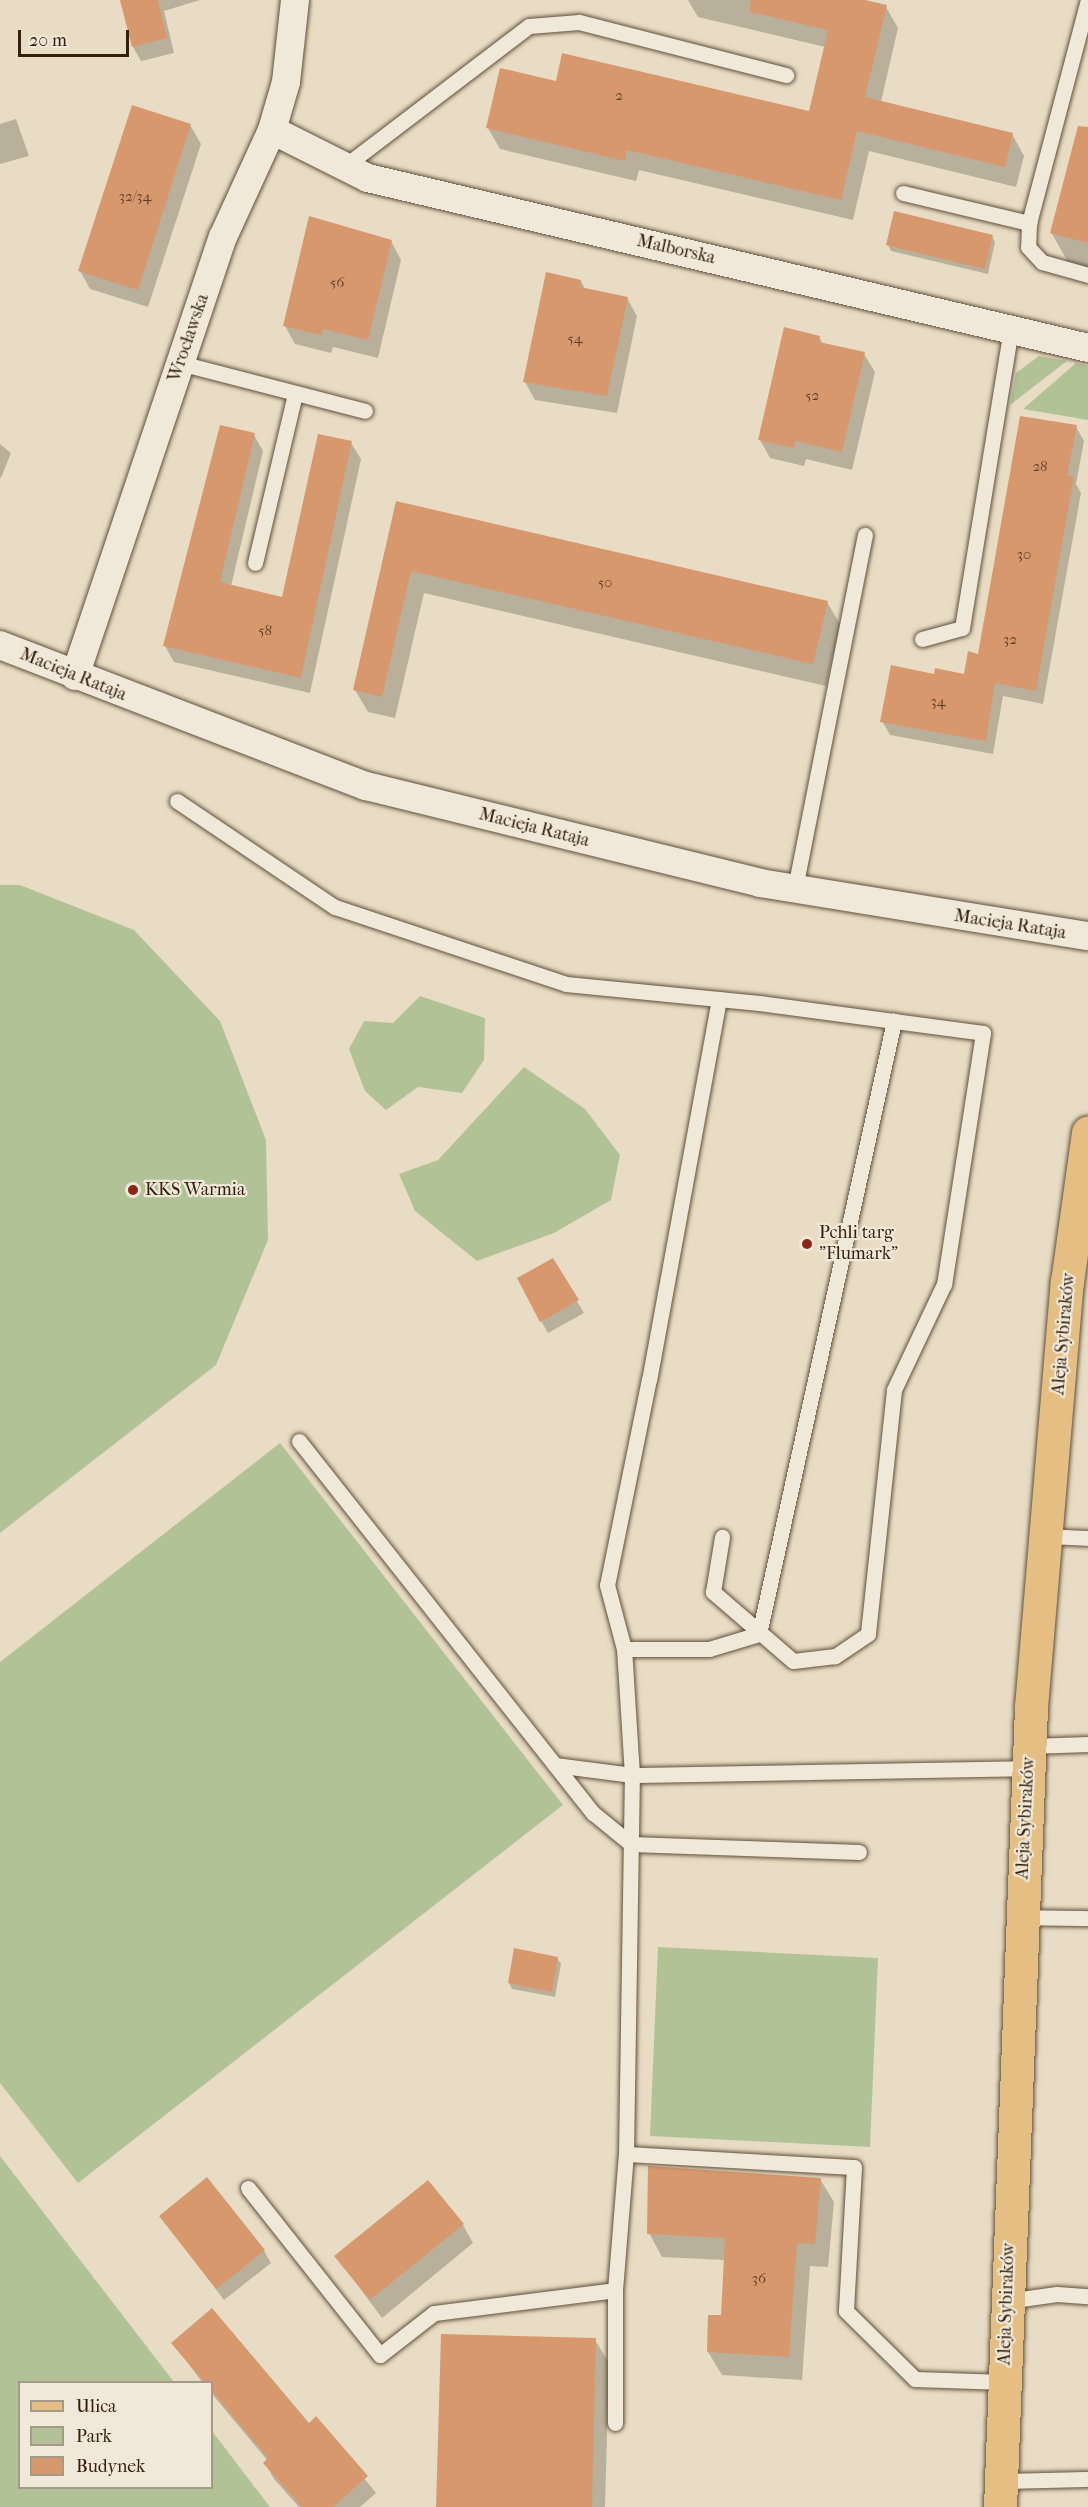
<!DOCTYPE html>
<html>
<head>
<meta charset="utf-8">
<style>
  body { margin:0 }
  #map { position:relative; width:1088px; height:2507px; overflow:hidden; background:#e8ddc4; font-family:"IM FELL French Canon",serif }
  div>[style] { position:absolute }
  .green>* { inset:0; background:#b2c297 }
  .shadow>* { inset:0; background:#0003 }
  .building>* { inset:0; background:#d8986e }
  .roads { filter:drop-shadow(0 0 2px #614f3b) drop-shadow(0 0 2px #614f3b) }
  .lane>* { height:15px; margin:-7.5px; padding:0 7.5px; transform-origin:7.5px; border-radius:7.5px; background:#f0e9d9 }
  .street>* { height:28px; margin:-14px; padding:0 14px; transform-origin:14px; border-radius:14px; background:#f0e9d9 }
  .primary>* { height:33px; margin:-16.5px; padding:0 16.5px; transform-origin:16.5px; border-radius:16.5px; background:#e4be82 }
  .dots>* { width:16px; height:16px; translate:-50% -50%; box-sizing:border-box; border:3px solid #f0e9d9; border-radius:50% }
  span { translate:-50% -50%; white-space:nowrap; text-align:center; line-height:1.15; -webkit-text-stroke:4.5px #f0e9d9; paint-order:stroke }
  .number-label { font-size:15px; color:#5d3e25 }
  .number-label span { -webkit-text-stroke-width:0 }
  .street-label { font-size:18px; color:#34200d }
  .poi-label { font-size:18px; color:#34200d }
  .left { translate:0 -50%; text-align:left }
  .legend { position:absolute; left:18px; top:2381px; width:195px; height:108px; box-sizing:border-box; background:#f0e9d9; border:2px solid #a59987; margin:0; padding:8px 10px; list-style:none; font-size:18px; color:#34200d }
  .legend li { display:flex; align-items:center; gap:12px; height:30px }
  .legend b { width:30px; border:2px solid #a59987 }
  .scale { position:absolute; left:18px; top:30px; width:111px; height:27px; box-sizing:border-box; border:3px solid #34200d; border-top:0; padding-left:8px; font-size:18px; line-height:21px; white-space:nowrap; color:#34200d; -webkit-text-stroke:4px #f0e9d9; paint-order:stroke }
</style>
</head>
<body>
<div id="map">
  <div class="green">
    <div style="clip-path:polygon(1039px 356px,1067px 361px,1010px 405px,1016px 373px)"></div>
    <div style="clip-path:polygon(1076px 363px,1088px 366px,1088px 420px,1023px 409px)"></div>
    <div style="clip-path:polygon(0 885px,20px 885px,134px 930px,220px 1021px,266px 1140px,268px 1240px,216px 1365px,0 1533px)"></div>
    <div style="clip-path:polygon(420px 996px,485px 1018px,484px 1060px,462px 1093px,418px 1087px,386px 1110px,365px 1091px,349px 1049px,364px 1021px,393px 1023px)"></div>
    <div style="clip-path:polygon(524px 1067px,585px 1109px,620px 1155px,611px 1200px,554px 1233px,477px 1261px,415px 1211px,399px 1174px,438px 1160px)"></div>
    <div style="clip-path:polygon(280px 1443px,563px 1805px,78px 2183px,0 2083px,0 1662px)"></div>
    <div style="clip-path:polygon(658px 1947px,878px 1958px,870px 2147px,650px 2136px)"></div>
    <div style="clip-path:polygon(0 2156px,174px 2382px,20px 2382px,20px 2488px,212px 2488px,212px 2431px,270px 2507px,0 2507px)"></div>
  </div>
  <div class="shadow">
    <div style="clip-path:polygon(120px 0,200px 0,164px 11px,174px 53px,141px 61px,133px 47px)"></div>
    <div style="clip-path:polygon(688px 0,862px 0,886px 7px,898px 28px,881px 102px,1012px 134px,1024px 156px,1016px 187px,869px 151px,853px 220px,639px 170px,636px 181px,500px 149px,488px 128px,557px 83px,810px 113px,825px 47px,698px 17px)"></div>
    <div style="clip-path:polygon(16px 119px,29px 156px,0 164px,0 124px)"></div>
    <div style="clip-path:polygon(190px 125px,201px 144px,148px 307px,90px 289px,80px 271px)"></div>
    <div style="clip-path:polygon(1088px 126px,1088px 269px,1069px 264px,1051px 232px)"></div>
    <div style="clip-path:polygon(992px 236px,995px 242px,988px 274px,891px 251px,888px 245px)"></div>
    <div style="clip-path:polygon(391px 241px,401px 260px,378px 358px,333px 347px,331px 353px,295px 344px,285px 326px)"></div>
    <div style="clip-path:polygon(581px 281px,585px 289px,627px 298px,637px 316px,617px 413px,535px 400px,525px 382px)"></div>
    <div style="clip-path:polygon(819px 337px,823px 344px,864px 354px,875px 372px,852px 470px,806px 459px,804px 466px,770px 458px,760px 440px)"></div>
    <div style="clip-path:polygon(1076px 427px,1084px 441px,1076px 484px,1081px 493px,1043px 704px,1003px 696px,993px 754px,890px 735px,882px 721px,935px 676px,965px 675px,979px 655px)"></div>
    <div style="clip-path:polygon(254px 435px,263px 451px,231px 586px,283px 598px,351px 443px,361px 459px,310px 693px,174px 662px,165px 646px)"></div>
    <div style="clip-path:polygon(0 444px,11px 453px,1px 478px,0 478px)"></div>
    <div style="clip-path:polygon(398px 503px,827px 602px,840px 624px,826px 686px,424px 593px,395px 718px,368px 712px,355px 690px)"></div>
    <div style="clip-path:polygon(553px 1260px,584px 1313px,548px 1333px,541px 1321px)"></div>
    <div style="clip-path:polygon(557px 1958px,561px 1964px,555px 1997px,512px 1989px,509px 1983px)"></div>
    <div style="clip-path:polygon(820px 2179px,834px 2202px,828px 2267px,810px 2266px,802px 2380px,722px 2375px,708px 2352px,723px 2316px,725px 2260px,662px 2257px,649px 2233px)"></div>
    <div style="clip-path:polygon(161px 2216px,264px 2251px,271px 2263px,224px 2300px)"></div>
    <div style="clip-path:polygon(463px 2225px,473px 2243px,382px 2318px,336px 2256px)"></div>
    <div style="clip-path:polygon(595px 2340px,609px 2363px,605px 2507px,438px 2507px)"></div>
    <div style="clip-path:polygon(173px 2343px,309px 2425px,316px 2419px,376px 2493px,360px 2507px,299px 2507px,274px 2479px,265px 2463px,268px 2461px,212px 2394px,212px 2382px,202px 2382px)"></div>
  </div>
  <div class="building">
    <div style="clip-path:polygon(120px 0,158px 0,167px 38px,132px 47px)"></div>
    <div style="clip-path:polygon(751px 0,865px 0,887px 5px,865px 97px,1013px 133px,1005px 167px,857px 131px,841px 200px,627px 150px,625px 161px,486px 128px,500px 68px,556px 81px,562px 53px,809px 111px,828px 30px,750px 12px)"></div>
    <div style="clip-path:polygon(132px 105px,191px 124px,138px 290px,78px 271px)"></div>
    <div style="clip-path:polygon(1078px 126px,1088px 127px,1088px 243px,1050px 233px)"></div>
    <div style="clip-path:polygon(894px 211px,993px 235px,985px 269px,886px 245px)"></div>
    <div style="clip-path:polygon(309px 216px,392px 240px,368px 340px,323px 329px,321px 335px,283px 326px)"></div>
    <div style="clip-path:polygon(546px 272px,581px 280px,580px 287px,628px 297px,607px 396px,523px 382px)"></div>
    <div style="clip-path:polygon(784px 327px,820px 336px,819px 342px,865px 352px,842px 452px,796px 441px,794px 448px,758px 440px)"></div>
    <div style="clip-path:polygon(1020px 416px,1077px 425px,1067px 476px,1074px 477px,1036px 691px,995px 683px,986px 741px,880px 722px,891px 665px,934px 674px,935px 668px,964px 674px,968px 651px,978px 654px)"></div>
    <div style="clip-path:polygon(220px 425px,255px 433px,220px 582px,282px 597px,318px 434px,352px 441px,301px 678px,163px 646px)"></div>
    <div style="clip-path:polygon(396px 501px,828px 601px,813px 664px,411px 571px,382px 697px,353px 690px)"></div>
    <div style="clip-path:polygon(553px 1258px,579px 1300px,540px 1322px,517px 1278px)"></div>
    <div style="clip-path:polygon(514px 1948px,558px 1957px,552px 1992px,508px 1983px)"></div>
    <div style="clip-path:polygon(648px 2166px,821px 2178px,815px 2244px,797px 2243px,789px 2357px,707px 2352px,708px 2315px,721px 2315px,725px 2238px,647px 2234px)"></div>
    <div style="clip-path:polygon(207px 2177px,265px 2250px,216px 2289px,159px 2216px)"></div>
    <div style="clip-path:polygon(428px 2180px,464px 2224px,370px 2300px,334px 2256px)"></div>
    <div style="clip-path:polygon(212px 2308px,309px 2423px,316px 2416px,368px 2476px,333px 2507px,302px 2507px,263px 2463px,268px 2458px,212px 2391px,212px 2382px,204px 2382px,171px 2343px)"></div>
    <div style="clip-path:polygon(441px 2334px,596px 2338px,592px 2507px,436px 2507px)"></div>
  </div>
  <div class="roads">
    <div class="lane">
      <div style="left:345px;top:166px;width:231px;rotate:-37.3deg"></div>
      <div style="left:529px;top:26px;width:50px;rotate:-4.6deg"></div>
      <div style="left:579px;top:22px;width:214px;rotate:14.4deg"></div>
      <div style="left:903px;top:193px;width:130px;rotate:13.4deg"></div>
      <div style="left:1029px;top:223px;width:231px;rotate:-75.2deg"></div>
      <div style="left:1029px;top:223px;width:24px;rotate:92deg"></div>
      <div style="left:1028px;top:247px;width:21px;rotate:47deg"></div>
      <div style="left:1042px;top:262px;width:48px;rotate:15.8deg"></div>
      <div style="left:180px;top:363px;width:191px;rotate:14.5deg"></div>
      <div style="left:255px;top:563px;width:174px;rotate:-76.7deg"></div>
      <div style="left:922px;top:639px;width:41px;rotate:-15.4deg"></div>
      <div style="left:962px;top:628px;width:303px;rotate:-80.7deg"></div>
      <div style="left:177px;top:801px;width:190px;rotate:33.9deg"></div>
      <div style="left:335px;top:907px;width:243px;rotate:18.4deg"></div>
      <div style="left:566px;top:984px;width:194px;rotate:5.6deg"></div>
      <div style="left:759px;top:1003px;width:226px;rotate:7.6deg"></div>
      <div style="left:983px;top:1033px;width:254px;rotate:98.8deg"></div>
      <div style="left:944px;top:1284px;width:117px;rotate:115.3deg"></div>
      <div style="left:894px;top:1390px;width:245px;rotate:96.1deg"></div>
      <div style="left:868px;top:1634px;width:40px;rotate:146deg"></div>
      <div style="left:835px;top:1656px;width:42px;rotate:173.2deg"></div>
      <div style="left:793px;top:1661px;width:106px;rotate:-139.2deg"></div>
      <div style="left:713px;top:1592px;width:56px;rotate:-80.7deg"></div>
      <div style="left:795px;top:888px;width:360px;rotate:-78.8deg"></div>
      <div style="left:719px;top:999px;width:386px;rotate:100.4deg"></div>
      <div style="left:649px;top:1379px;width:210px;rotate:101.5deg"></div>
      <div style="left:607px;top:1585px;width:66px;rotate:75.1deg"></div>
      <div style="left:624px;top:1649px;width:85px"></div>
      <div style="left:709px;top:1649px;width:52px;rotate:-16.7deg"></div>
      <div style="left:759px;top:1634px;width:628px;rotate:-77.58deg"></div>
      <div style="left:299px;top:1441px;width:474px;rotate:51.7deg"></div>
      <div style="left:593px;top:1813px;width:49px;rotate:39.2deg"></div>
      <div style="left:631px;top:1844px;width:228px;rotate:2deg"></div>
      <div style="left:1047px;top:1536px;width:41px;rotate:2.8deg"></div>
      <div style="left:1030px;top:1746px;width:58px;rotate:-2deg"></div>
      <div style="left:555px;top:1765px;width:78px;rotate:7.4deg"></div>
      <div style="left:632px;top:1775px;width:126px;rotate:-93.6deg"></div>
      <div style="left:1021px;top:1917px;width:67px;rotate:0.9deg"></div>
      <div style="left:626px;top:2154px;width:228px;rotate:3.3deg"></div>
      <div style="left:854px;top:2167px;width:144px;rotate:93.2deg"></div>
      <div style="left:846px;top:2311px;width:97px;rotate:44.6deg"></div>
      <div style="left:915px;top:2379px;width:90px;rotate:1.9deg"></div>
      <div style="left:248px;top:2188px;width:213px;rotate:51.7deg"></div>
      <div style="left:380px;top:2355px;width:68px;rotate:-37.9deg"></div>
      <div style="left:434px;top:2313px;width:182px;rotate:-7.2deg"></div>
      <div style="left:1007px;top:2301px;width:50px;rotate:-8deg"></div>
      <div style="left:1057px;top:2294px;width:31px;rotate:4deg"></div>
      <div style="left:615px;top:2423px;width:133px;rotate:-90deg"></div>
      <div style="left:615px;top:2290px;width:136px;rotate:-85.4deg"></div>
      <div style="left:626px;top:2154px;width:379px;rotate:-89.1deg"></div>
      <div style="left:632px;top:1775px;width:397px;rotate:-1deg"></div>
      <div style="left:1001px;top:2481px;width:87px;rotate:-1.3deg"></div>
    </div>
    <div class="street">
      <div style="left:272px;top:130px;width:107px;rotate:26.6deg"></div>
      <div style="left:368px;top:178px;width:740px;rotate:13.28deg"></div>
      <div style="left:0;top:645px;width:392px;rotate:21.1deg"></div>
      <div style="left:366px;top:786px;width:406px;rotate:13.8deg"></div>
      <div style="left:760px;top:883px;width:332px;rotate:9.2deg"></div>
      <div style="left:75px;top:676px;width:463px;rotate:-71.4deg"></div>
      <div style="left:223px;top:237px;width:118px;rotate:-65.4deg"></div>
      <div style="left:272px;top:130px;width:50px;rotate:-73.7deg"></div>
      <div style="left:286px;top:82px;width:82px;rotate:-83.7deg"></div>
    </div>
    <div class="primary">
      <div style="left:1000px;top:2507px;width:801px;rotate:-87.78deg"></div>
      <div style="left:1031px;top:1707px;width:427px;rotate:-85.2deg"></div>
      <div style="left:1067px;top:1282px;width:151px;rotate:-82deg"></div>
    </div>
  </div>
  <div class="dots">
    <div style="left:133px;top:1190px;background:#8f2418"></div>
    <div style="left:807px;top:1244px;background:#8f2418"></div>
  </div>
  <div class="number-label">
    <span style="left:619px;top:96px">2</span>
    <span style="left:135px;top:197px">32/34</span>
    <span style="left:337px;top:283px">56</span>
    <span style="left:575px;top:339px">54</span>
    <span style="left:812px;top:396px">52</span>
    <span style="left:1040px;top:467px">28</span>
    <span style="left:1024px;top:555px">30</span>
    <span style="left:605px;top:583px">50</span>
    <span style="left:265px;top:631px">58</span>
    <span style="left:1010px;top:640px">32</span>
    <span style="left:938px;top:702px">34</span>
    <span style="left:759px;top:2279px">36</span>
  </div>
  <div class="street-label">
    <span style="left:676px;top:250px;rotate:13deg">Malborska</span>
    <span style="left:189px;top:338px;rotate:-71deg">Wrocławska</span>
    <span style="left:73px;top:675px;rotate:22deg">Macieja Rataja</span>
    <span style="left:534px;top:828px;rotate:14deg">Macieja Rataja</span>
    <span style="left:1010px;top:925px;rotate:9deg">Macieja Rataja</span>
    <span style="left:1064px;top:1334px;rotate:-85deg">Aleja Sybiraków</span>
    <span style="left:1026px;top:1818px;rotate:-87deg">Aleja Sybiraków</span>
    <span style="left:1007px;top:2304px;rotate:-88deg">Aleja Sybiraków</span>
  </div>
  <div class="poi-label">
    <span class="left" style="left:145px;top:1190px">KKS Warmia</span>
    <span class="left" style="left:819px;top:1244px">Pchli targ<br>"Flumark"</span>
  </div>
  <ul class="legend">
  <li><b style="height:8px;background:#e4be82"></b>Ulica</li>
  <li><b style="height:16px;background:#b2c297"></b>Park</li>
  <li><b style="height:16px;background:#d8986e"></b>Budynek</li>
  </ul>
  <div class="scale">20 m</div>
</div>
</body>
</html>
